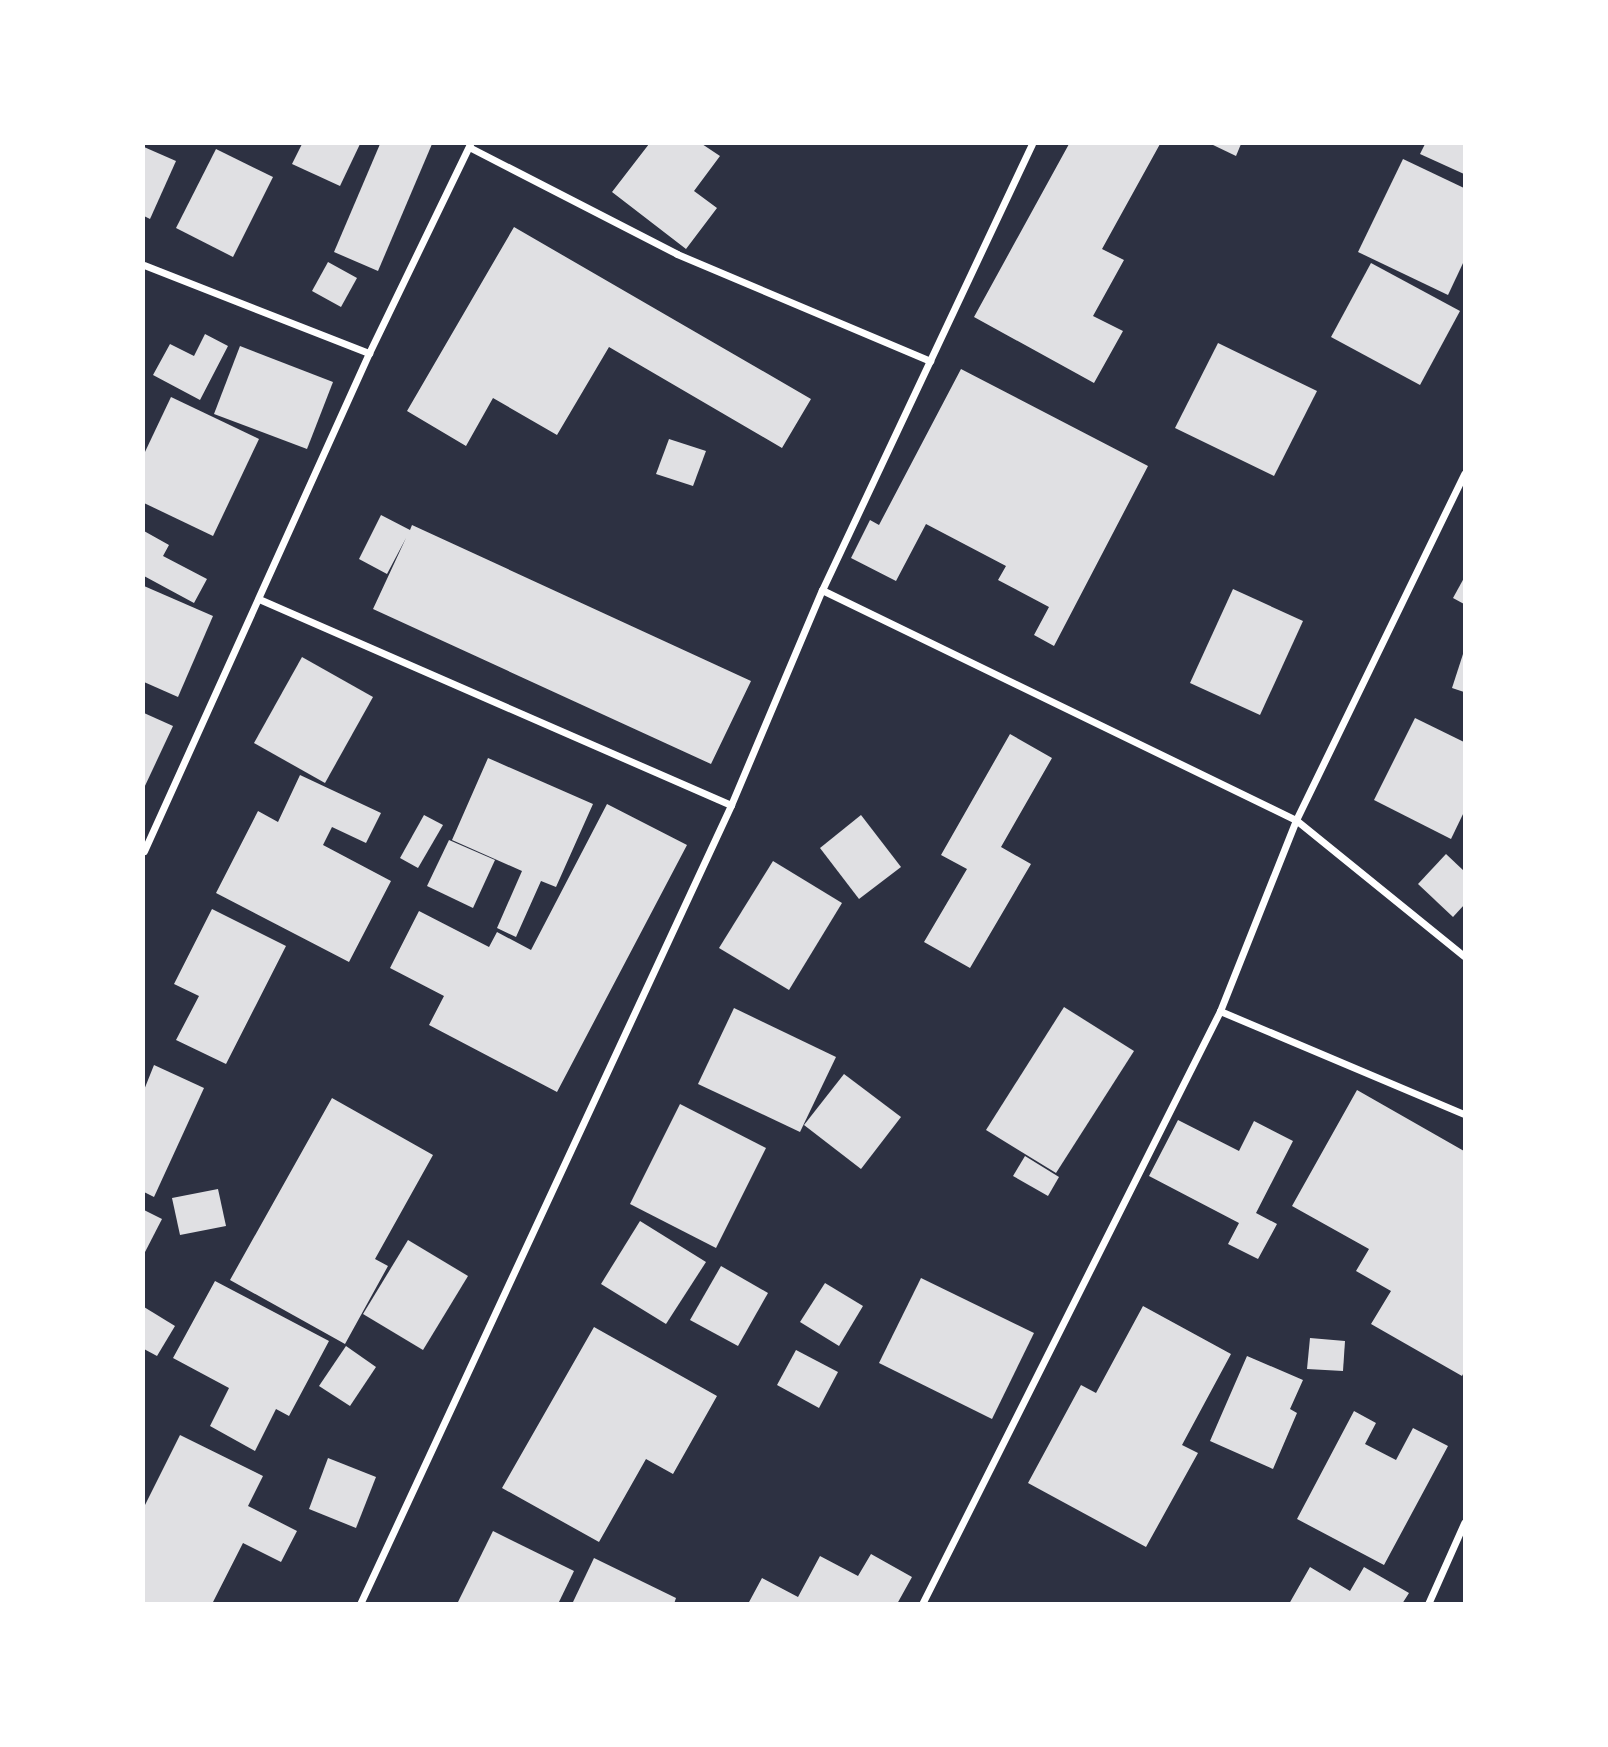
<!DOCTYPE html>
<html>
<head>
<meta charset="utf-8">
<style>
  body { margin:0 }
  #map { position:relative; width:1608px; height:1747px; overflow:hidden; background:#2d3142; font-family:Quicksand,sans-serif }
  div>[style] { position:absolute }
  .building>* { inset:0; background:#e0e0e3 }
  .minor>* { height:7px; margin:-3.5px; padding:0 3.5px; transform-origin:3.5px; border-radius:3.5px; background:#fff }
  span { translate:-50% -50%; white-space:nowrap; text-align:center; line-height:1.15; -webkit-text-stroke:5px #fff; paint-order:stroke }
  .frame { position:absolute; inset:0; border:145px solid #fff; pointer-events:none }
</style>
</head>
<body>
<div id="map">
  <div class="building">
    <div style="clip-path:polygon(302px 144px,360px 144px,340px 186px,292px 164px)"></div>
    <div style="clip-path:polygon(380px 144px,432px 144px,378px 271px,334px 252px)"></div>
    <div style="clip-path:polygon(649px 144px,702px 144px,720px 156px,694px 191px,717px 208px,686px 249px,612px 192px)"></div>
    <div style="clip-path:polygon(1069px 144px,1160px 144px,1102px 249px,1124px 260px,1093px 316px,1123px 331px,1094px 383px,974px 317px)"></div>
    <div style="clip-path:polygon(1211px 144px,1241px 144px,1236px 156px)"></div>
    <div style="clip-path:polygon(1425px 144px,1464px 144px,1464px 174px,1420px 154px)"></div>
    <div style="clip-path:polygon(144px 147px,176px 161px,150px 219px,144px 216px)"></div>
    <div style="clip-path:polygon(216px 149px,273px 177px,233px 257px,176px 228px)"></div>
    <div style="clip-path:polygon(1403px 159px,1464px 188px,1464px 261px,1448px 295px,1358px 252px)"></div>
    <div style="clip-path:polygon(514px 227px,811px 399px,782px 448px,609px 347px,557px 435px,493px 398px,466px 446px,407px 411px)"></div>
    <div style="clip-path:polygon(328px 262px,357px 278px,341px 307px,312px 291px)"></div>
    <div style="clip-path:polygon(1371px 263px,1460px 311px,1420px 385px,1331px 337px)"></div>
    <div style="clip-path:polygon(205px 334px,228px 346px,200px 400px,153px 375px,170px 344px,194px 356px)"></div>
    <div style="clip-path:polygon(1218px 343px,1317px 391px,1274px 476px,1175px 428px)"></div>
    <div style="clip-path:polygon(240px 346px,333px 382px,307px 449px,214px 414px)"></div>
    <div style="clip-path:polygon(961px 369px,1148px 466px,1054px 646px,1034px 635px,1049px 607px,998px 580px,1006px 566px,926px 524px,896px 581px,851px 558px,870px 520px,879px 525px)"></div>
    <div style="clip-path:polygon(171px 397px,259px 439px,213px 536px,144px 503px,144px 454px)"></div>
    <div style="clip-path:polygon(669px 439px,706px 451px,693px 486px,656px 474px)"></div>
    <div style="clip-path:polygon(381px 515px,410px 530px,412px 525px,751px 681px,711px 764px,373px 609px,406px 538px,387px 574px,359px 559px)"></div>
    <div style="clip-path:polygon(144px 531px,169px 545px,163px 556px,207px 579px,194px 603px,144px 576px)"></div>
    <div style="clip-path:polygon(1464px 578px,1464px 604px,1453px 598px)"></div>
    <div style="clip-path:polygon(144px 586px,213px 616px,178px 697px,144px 682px)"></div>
    <div style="clip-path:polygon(1233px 589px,1303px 621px,1260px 715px,1190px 683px)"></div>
    <div style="clip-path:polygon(1464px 651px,1464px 692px,1452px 688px)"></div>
    <div style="clip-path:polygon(302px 657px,373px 697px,325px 783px,254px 743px)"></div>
    <div style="clip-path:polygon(144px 713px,173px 726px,144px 788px)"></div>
    <div style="clip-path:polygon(1415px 718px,1464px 742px,1464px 812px,1451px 839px,1374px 800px)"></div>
    <div style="clip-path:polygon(1010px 734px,1052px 758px,1001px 847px,1031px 864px,970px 968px,924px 942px,967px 869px,941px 855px)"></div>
    <div style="clip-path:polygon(488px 758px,593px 804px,556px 887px,541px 881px,516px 937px,497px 928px,522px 871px,452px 840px)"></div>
    <div style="clip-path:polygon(300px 775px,381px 813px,366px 843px,332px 827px,323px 845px,391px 881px,349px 962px,216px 893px,258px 811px,278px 822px)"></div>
    <div style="clip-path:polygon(607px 804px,687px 845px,557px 1092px,429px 1025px,444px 996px,390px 968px,419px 911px,489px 947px,497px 932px,531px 950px)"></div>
    <div style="clip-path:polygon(424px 815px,443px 825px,418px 868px,400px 858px)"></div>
    <div style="clip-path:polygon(861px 815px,901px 867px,859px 899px,820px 848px)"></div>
    <div style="clip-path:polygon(449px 840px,495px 860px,473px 908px,427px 886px)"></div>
    <div style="clip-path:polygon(1446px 854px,1464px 871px,1464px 905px,1453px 917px,1418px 884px)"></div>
    <div style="clip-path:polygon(773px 861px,842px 903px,789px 990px,719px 948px)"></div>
    <div style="clip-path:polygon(212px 909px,286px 946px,226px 1064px,176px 1040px,199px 996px,174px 984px)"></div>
    <div style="clip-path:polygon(1064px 1007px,1134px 1051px,1056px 1173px,986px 1130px)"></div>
    <div style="clip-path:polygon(734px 1008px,836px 1057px,800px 1132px,698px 1084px)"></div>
    <div style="clip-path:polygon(154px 1065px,204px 1088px,154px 1197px,144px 1192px,144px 1090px)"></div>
    <div style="clip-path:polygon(844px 1074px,901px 1117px,861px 1169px,804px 1125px)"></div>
    <div style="clip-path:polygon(1357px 1090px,1464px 1151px,1464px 1372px,1462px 1376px,1371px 1324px,1391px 1291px,1356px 1271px,1369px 1249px,1292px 1206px)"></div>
    <div style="clip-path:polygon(332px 1098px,433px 1155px,375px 1259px,388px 1266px,345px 1344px,230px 1280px)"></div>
    <div style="clip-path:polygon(680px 1104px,766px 1148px,716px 1248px,630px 1204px)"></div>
    <div style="clip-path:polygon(1178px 1120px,1239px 1151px,1254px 1121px,1293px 1141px,1256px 1213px,1277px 1224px,1258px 1259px,1228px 1244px,1239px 1223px,1149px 1176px)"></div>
    <div style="clip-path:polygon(1025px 1156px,1059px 1177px,1048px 1196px,1013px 1176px)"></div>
    <div style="clip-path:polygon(218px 1189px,226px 1226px,180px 1235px,172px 1198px)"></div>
    <div style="clip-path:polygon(144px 1210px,162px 1219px,144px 1254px)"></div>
    <div style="clip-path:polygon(640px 1221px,706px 1262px,666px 1324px,601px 1284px)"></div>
    <div style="clip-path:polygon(408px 1240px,468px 1276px,423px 1350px,363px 1314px)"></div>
    <div style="clip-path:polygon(721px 1266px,768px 1293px,738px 1346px,690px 1320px)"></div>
    <div style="clip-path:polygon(921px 1278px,1034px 1333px,992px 1419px,879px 1363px)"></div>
    <div style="clip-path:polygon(215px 1281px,329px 1341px,289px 1416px,276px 1409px,255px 1451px,210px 1426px,229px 1388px,173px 1358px)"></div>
    <div style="clip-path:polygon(825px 1283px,863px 1306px,839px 1346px,800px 1322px)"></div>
    <div style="clip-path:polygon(1143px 1306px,1231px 1354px,1182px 1445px,1198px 1453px,1146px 1547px,1028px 1483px,1081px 1385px,1096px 1393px)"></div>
    <div style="clip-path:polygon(144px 1307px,175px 1326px,157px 1356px,144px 1349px)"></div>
    <div style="clip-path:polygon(594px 1327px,717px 1396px,673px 1474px,646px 1459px,599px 1542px,502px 1488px)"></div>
    <div style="clip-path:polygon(1310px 1338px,1345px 1341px,1343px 1371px,1307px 1369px)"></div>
    <div style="clip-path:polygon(346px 1346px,376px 1367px,350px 1406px,319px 1386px)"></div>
    <div style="clip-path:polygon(796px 1350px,838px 1372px,819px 1408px,777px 1385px)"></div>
    <div style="clip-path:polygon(1247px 1356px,1303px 1380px,1290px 1409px,1297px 1413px,1273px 1469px,1210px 1441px)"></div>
    <div style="clip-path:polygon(1354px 1411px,1376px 1423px,1365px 1444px,1396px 1460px,1413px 1428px,1448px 1446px,1384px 1565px,1297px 1519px)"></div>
    <div style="clip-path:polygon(180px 1435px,263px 1476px,248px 1506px,297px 1531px,281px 1562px,243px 1543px,212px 1604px,144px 1604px,144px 1507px)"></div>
    <div style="clip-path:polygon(328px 1458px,376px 1477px,356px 1528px,309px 1509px)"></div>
    <div style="clip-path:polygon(493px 1531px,574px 1571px,558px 1604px,457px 1604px)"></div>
    <div style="clip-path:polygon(871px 1554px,912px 1577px,897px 1604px,748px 1604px,762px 1578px,798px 1597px,820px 1556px,858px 1576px)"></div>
    <div style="clip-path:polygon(594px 1558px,676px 1598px,674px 1604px,573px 1602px)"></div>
    <div style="clip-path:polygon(1310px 1567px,1350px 1591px,1364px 1567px,1409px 1593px,1402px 1604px,1289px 1604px)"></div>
  </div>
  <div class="minor">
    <div style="left:469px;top:147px;width:234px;rotate:27.2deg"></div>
    <div style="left:677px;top:254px;width:275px;rotate:22.9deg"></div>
    <div style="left:144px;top:265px;width:242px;rotate:21.4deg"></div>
    <div style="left:822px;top:590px;width:527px;rotate:25.88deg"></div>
    <div style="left:1296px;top:820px;width:385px;rotate:-64.1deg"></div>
    <div style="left:259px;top:599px;width:515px;rotate:23.58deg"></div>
    <div style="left:144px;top:851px;width:546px;rotate:-65.69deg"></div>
    <div style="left:369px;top:353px;width:232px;rotate:-64.2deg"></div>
    <div style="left:1220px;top:1011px;width:265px;rotate:22.9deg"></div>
    <div style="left:360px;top:1604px;width:881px;rotate:-65.09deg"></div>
    <div style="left:731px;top:805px;width:233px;rotate:-67.1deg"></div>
    <div style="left:822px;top:590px;width:493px;rotate:-64.8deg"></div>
    <div style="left:922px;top:1604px;width:664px;rotate:-63.32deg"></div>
    <div style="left:1220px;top:1011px;width:206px;rotate:-68.3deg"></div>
    <div style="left:1296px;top:820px;width:216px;rotate:39deg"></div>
    <div style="left:1428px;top:1604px;width:89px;rotate:-66deg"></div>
  </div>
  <div class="frame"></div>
</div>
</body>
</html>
